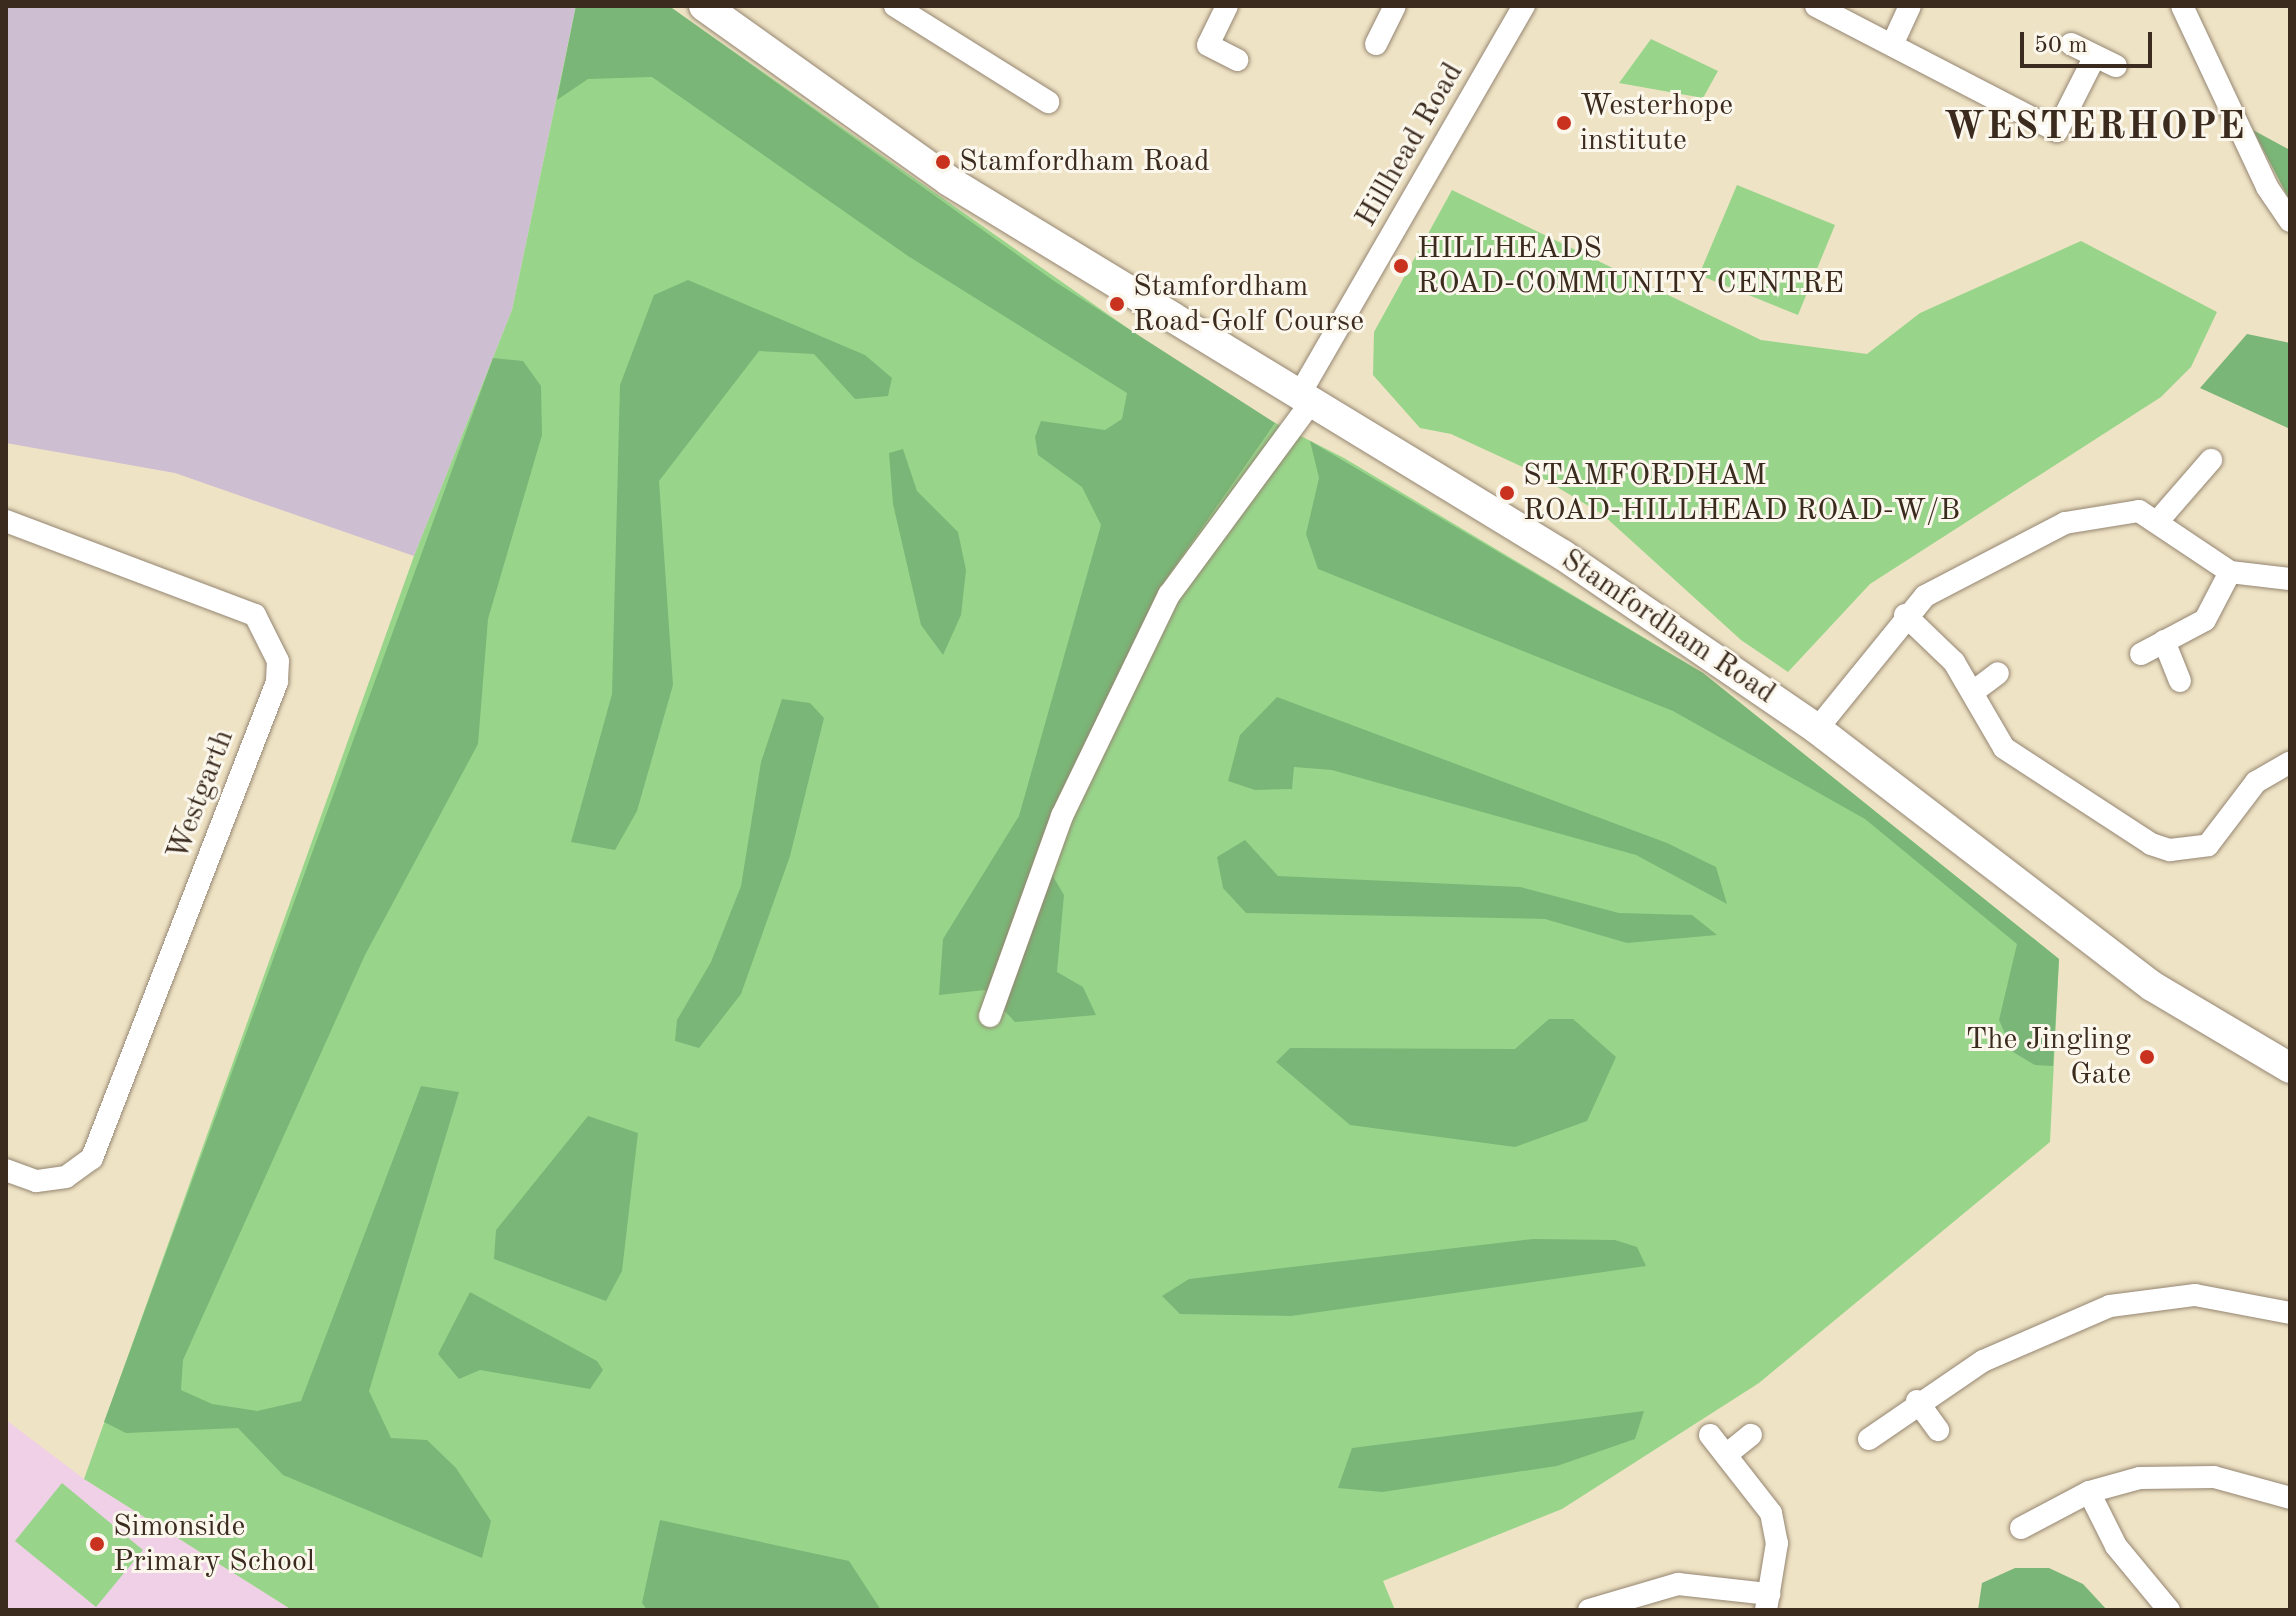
<!DOCTYPE html>
<html>
<head>
<meta charset="utf-8">
<style>
  body { margin:0 }
  #map { position:relative; width:2296px; height:1616px; overflow:hidden; background:#efe3c5; font-family:"Old Standard TT",serif }
  div>[style] { position:absolute }
  .built>* { inset:0; background:#efd0e6 }
  .industrial>* { inset:0; background:#cdbed2 }
  .green>* { inset:0; background:#98d58b }
  .forest>* { inset:0; background:#7ab677 }
  .roads { filter:drop-shadow(0 0 2px #958672) drop-shadow(0 0 2px #958672) }
  .minor>* { height:22px; margin:-11px; padding:0 11px; transform-origin:11px; border-radius:11px; background:#fff }
  .major>* { height:30px; margin:-15px; padding:0 15px; transform-origin:15px; border-radius:15px; background:#fff }
  .dots>* { width:22px; height:22px; translate:-50% -50%; box-sizing:border-box; border:4px solid #fbf7ec; border-radius:50% }
  span { translate:-50% -50%; white-space:nowrap; text-align:center; line-height:1.15; -webkit-text-stroke:6px #fbf7ec; paint-order:stroke }
  .poi-label { font-size:30px; color:#3b2a1e }
  .left { translate:0 -50%; text-align:left }
  .right { translate:-100% -50%; text-align:right }
  .street-label { font-size:30px; color:#3b2a1e }
  .district-label { font-size:38px; color:#3b2a1e; font-weight:700; letter-spacing:2px }
  .frame { position:absolute; inset:0; border:8px solid #3b2a1e; pointer-events:none }
  .scale { position:absolute; left:2020px; top:32px; width:132px; height:36px; box-sizing:border-box; border:4px solid #3b2a1e; border-top:0; padding-left:10px; font-size:24px; line-height:28px; white-space:nowrap; color:#3b2a1e; -webkit-text-stroke:6px #fbf7ec; paint-order:stroke }
</style>
</head>
<body>
<div id="map">
  <div class="built">
    <div style="clip-path:polygon(6px 1420px,84px 1479px,292px 1610px,6px 1610px)"></div>
  </div>
  <div class="industrial">
    <div style="clip-path:polygon(6px 6px,576px 6px,512px 310px,414px 556px,175px 473px,6px 443px)"></div>
  </div>
  <div class="green">
    <div style="clip-path:polygon(576px 6px,669px 6px,1230px 400px,1344px 458px,1703px 673px,2059px 959px,2050px 1142px,1759px 1383px,1562px 1509px,1383px 1581px,1395px 1610px,292px 1610px,84px 1479px,414px 556px,512px 310px)"></div>
    <div style="clip-path:polygon(1651px 39px,1718px 71px,1703px 98px,1619px 83px)"></div>
    <div style="clip-path:polygon(1737px 185px,1835px 225px,1798px 315px,1699px 275px)"></div>
    <div style="clip-path:polygon(1452px 190px,1761px 340px,1867px 354px,1920px 313px,2081px 241px,2217px 312px,2191px 367px,2161px 397px,1870px 584px,1788px 672px,1741px 640px,1602px 514px,1527px 469px,1451px 434px,1420px 428px,1373px 375px,1374px 332px)"></div>
    <div style="clip-path:polygon(62px 1483px,143px 1550px,96px 1607px,15px 1541px)"></div>
  </div>
  <div class="forest">
    <div style="clip-path:polygon(576px 6px,669px 6px,1054px 281px,1275px 423px,1159px 589px,1038px 851px,1064px 895px,1057px 972px,1083px 987px,1096px 1015px,1015px 1022px,985px 990px,939px 995px,943px 939px,1019px 816px,1101px 525px,1082px 487px,1038px 455px,1035px 437px,1041px 421px,1105px 430px,1122px 419px,1127px 393px,908px 256px,652px 77px,588px 79px,557px 100px)"></div>
    <div style="clip-path:polygon(2253px 130px,2290px 150px,2290px 202px,2290px 201px)"></div>
    <div style="clip-path:polygon(688px 280px,865px 355px,892px 378px,888px 396px,855px 399px,814px 354px,759px 351px,659px 481px,673px 685px,637px 811px,615px 850px,571px 842px,612px 694px,620px 385px,654px 295px)"></div>
    <div style="clip-path:polygon(2247px 334px,2290px 343px,2290px 429px,2200px 388px)"></div>
    <div style="clip-path:polygon(493px 358px,523px 361px,541px 386px,542px 435px,488px 619px,478px 744px,365px 955px,183px 1360px,181px 1390px,212px 1404px,257px 1411px,301px 1401px,421px 1086px,459px 1092px,369px 1391px,391px 1438px,427px 1440px,456px 1468px,491px 1521px,482px 1558px,283px 1475px,238px 1428px,126px 1433px,104px 1422px)"></div>
    <div style="clip-path:polygon(1310px 441px,1703px 673px,2059px 959px,2053px 1066px,2035px 1065px,2013px 1052px,1999px 1020px,2017px 944px,1865px 819px,1673px 711px,1318px 569px,1306px 534px,1319px 478px)"></div>
    <div style="clip-path:polygon(903px 449px,917px 491px,958px 532px,966px 570px,961px 615px,943px 655px,921px 625px,893px 504px,889px 453px)"></div>
    <div style="clip-path:polygon(1277px 697px,1667px 843px,1716px 867px,1727px 904px,1636px 855px,1332px 770px,1294px 767px,1292px 789px,1255px 790px,1228px 781px,1240px 735px)"></div>
    <div style="clip-path:polygon(782px 699px,810px 703px,824px 718px,790px 856px,741px 994px,699px 1048px,675px 1041px,677px 1020px,711px 962px,741px 886px,761px 762px)"></div>
    <div style="clip-path:polygon(1245px 840px,1278px 876px,1520px 887px,1619px 913px,1692px 915px,1717px 935px,1627px 943px,1545px 919px,1246px 913px,1223px 888px,1217px 857px)"></div>
    <div style="clip-path:polygon(1549px 1019px,1573px 1019px,1616px 1057px,1587px 1121px,1515px 1147px,1350px 1125px,1276px 1062px,1290px 1048px,1515px 1049px)"></div>
    <div style="clip-path:polygon(588px 1116px,638px 1133px,622px 1271px,606px 1301px,494px 1259px,496px 1230px)"></div>
    <div style="clip-path:polygon(1533px 1239px,1615px 1240px,1637px 1247px,1646px 1266px,1291px 1316px,1180px 1314px,1162px 1296px,1189px 1279px)"></div>
    <div style="clip-path:polygon(470px 1292px,597px 1361px,603px 1370px,590px 1389px,480px 1370px,459px 1379px,438px 1354px)"></div>
    <div style="clip-path:polygon(1644px 1411px,1635px 1439px,1557px 1466px,1382px 1492px,1338px 1488px,1352px 1448px)"></div>
    <div style="clip-path:polygon(660px 1520px,849px 1561px,881px 1610px,647px 1610px,642px 1603px)"></div>
    <div style="clip-path:polygon(2015px 1568px,2049px 1568px,2083px 1584px,2107px 1610px,1978px 1610px,1982px 1583px)"></div>
  </div>
  <div class="roads">
    <div class="minor">
      <div style="left:895px;top:6px;width:181px;rotate:32.1deg"></div>
      <div style="left:1227px;top:6px;width:43px;rotate:116deg"></div>
      <div style="left:1208px;top:45px;width:33px;rotate:27deg"></div>
      <div style="left:1816px;top:6px;width:271px;rotate:27.4deg"></div>
      <div style="left:2057px;top:131px;width:84px;rotate:-63.1deg"></div>
      <div style="left:2182px;top:6px;width:200px;rotate:64.8deg"></div>
      <div style="left:2267px;top:187px;width:41px;rotate:55.9deg"></div>
      <div style="left:1376px;top:44px;width:42px;rotate:-63.4deg"></div>
      <div style="left:2071px;top:44px;width:50px;rotate:26.1deg"></div>
      <div style="left:1892px;top:45px;width:43px;rotate:-65.2deg"></div>
      <div style="left:1298px;top:397px;width:452px;rotate:-60deg"></div>
      <div style="left:6px;top:521px;width:266px;rotate:20.7deg"></div>
      <div style="left:255px;top:615px;width:51px;rotate:63.4deg"></div>
      <div style="left:278px;top:661px;width:21px;rotate:93deg"></div>
      <div style="left:277px;top:682px;width:511px;rotate:111.24deg"></div>
      <div style="left:92px;top:1158px;width:32px;rotate:144deg"></div>
      <div style="left:66px;top:1177px;width:30px;rotate:172deg"></div>
      <div style="left:36px;top:1181px;width:32px;rotate:-160deg"></div>
      <div style="left:2158px;top:521px;width:81px;rotate:-49deg"></div>
      <div style="left:1905px;top:615px;width:68px;rotate:43.8deg"></div>
      <div style="left:1954px;top:662px;width:99px;rotate:59.8deg"></div>
      <div style="left:2004px;top:748px;width:176px;rotate:33.1deg"></div>
      <div style="left:2151px;top:844px;width:20px;rotate:18deg"></div>
      <div style="left:2170px;top:850px;width:38px;rotate:-7deg"></div>
      <div style="left:2208px;top:845px;width:79px;rotate:-52.7deg"></div>
      <div style="left:2256px;top:782px;width:39px;rotate:-30deg"></div>
      <div style="left:2164px;top:641px;width:43px;rotate:68.2deg"></div>
      <div style="left:2141px;top:654px;width:72px;rotate:-28deg"></div>
      <div style="left:2205px;top:620px;width:54px;rotate:-62.5deg"></div>
      <div style="left:1973px;top:692px;width:31px;rotate:-37deg"></div>
      <div style="left:1817px;top:729px;width:171px;rotate:-50.9deg"></div>
      <div style="left:1925px;top:596px;width:158px;rotate:-27.5deg"></div>
      <div style="left:2065px;top:523px;width:75px;rotate:-9.2deg"></div>
      <div style="left:2139px;top:511px;width:110px;rotate:33.8deg"></div>
      <div style="left:2230px;top:572px;width:60px;rotate:6.7deg"></div>
      <div style="left:990px;top:1016px;width:213px;rotate:-70.2deg"></div>
      <div style="left:1062px;top:816px;width:246px;rotate:-64.2deg"></div>
      <div style="left:1169px;top:595px;width:237px;rotate:-53.6deg"></div>
      <div style="left:1917px;top:1401px;width:36px;rotate:54deg"></div>
      <div style="left:1710px;top:1435px;width:99px;rotate:52deg"></div>
      <div style="left:1771px;top:1513px;width:31px;rotate:79deg"></div>
      <div style="left:1777px;top:1543px;width:68px;rotate:99.3deg"></div>
      <div style="left:1869px;top:1439px;width:138px;rotate:-34.4deg"></div>
      <div style="left:1983px;top:1361px;width:138px;rotate:-23.4deg"></div>
      <div style="left:2110px;top:1306px;width:86px;rotate:-7.4deg"></div>
      <div style="left:2195px;top:1295px;width:97px;rotate:10.7deg"></div>
      <div style="left:1726px;top:1455px;width:32px;rotate:-39deg"></div>
      <div style="left:2089px;top:1492px;width:60px;rotate:63.4deg"></div>
      <div style="left:2116px;top:1546px;width:83px;rotate:50.4deg"></div>
      <div style="left:2021px;top:1528px;width:77px;rotate:-27.9deg"></div>
      <div style="left:2089px;top:1492px;width:53px;rotate:-15.4deg"></div>
      <div style="left:2140px;top:1478px;width:74px;rotate:-0.8deg"></div>
      <div style="left:2214px;top:1477px;width:79px;rotate:15.4deg"></div>
      <div style="left:1589px;top:1610px;width:93px;rotate:-16.3deg"></div>
      <div style="left:1678px;top:1584px;width:92px;rotate:6.3deg"></div>
    </div>
    <div class="major">
      <div style="left:704px;top:6px;width:301px;rotate:35.5deg"></div>
      <div style="left:949px;top:181px;width:719px;rotate:31.35deg"></div>
      <div style="left:1563px;top:555px;width:308px;rotate:34.4deg"></div>
      <div style="left:1817px;top:729px;width:422px;rotate:37.5deg"></div>
      <div style="left:2152px;top:986px;width:161px;rotate:30.7deg"></div>
    </div>
  </div>
  <div class="dots">
    <div style="left:1564px;top:123px;background:#c8321e"></div>
    <div style="left:943px;top:162px;background:#c8321e"></div>
    <div style="left:1401px;top:266px;background:#c8321e"></div>
    <div style="left:1117px;top:304px;background:#c8321e"></div>
    <div style="left:1507px;top:493px;background:#c8321e"></div>
    <div style="left:2147px;top:1057px;background:#c8321e"></div>
    <div style="left:97px;top:1544px;background:#c8321e"></div>
  </div>
  <div class="poi-label">
    <span class="left" style="left:1580px;top:123px">Westerhope<br>institute</span>
    <span class="left" style="left:959px;top:162px">Stamfordham Road</span>
    <span class="left" style="left:1417px;top:266px">HILLHEADS<br>ROAD-COMMUNITY CENTRE</span>
    <span class="left" style="left:1133px;top:304px">Stamfordham<br>Road-Golf Course</span>
    <span class="left" style="left:1523px;top:493px">STAMFORDHAM<br>ROAD-HILLHEAD ROAD-W/B</span>
    <span class="right" style="left:2131px;top:1057px">The Jingling<br>Gate</span>
    <span class="left" style="left:113px;top:1544px">Simonside<br>Primary School</span>
  </div>
  <div class="street-label">
    <span style="left:1410px;top:145px;rotate:-60deg">Hillhead Road</span>
    <span style="left:1668px;top:627px;rotate:34deg">Stamfordham Road</span>
    <span style="left:201px;top:795px;rotate:-69deg">Westgarth</span>
  </div>
  <div class="district-label">
    <span style="left:2095px;top:129px">WESTERHOPE</span>
  </div>
  <div class="frame"></div>
  <div class="scale">50 m</div>
</div>
</body>
</html>
